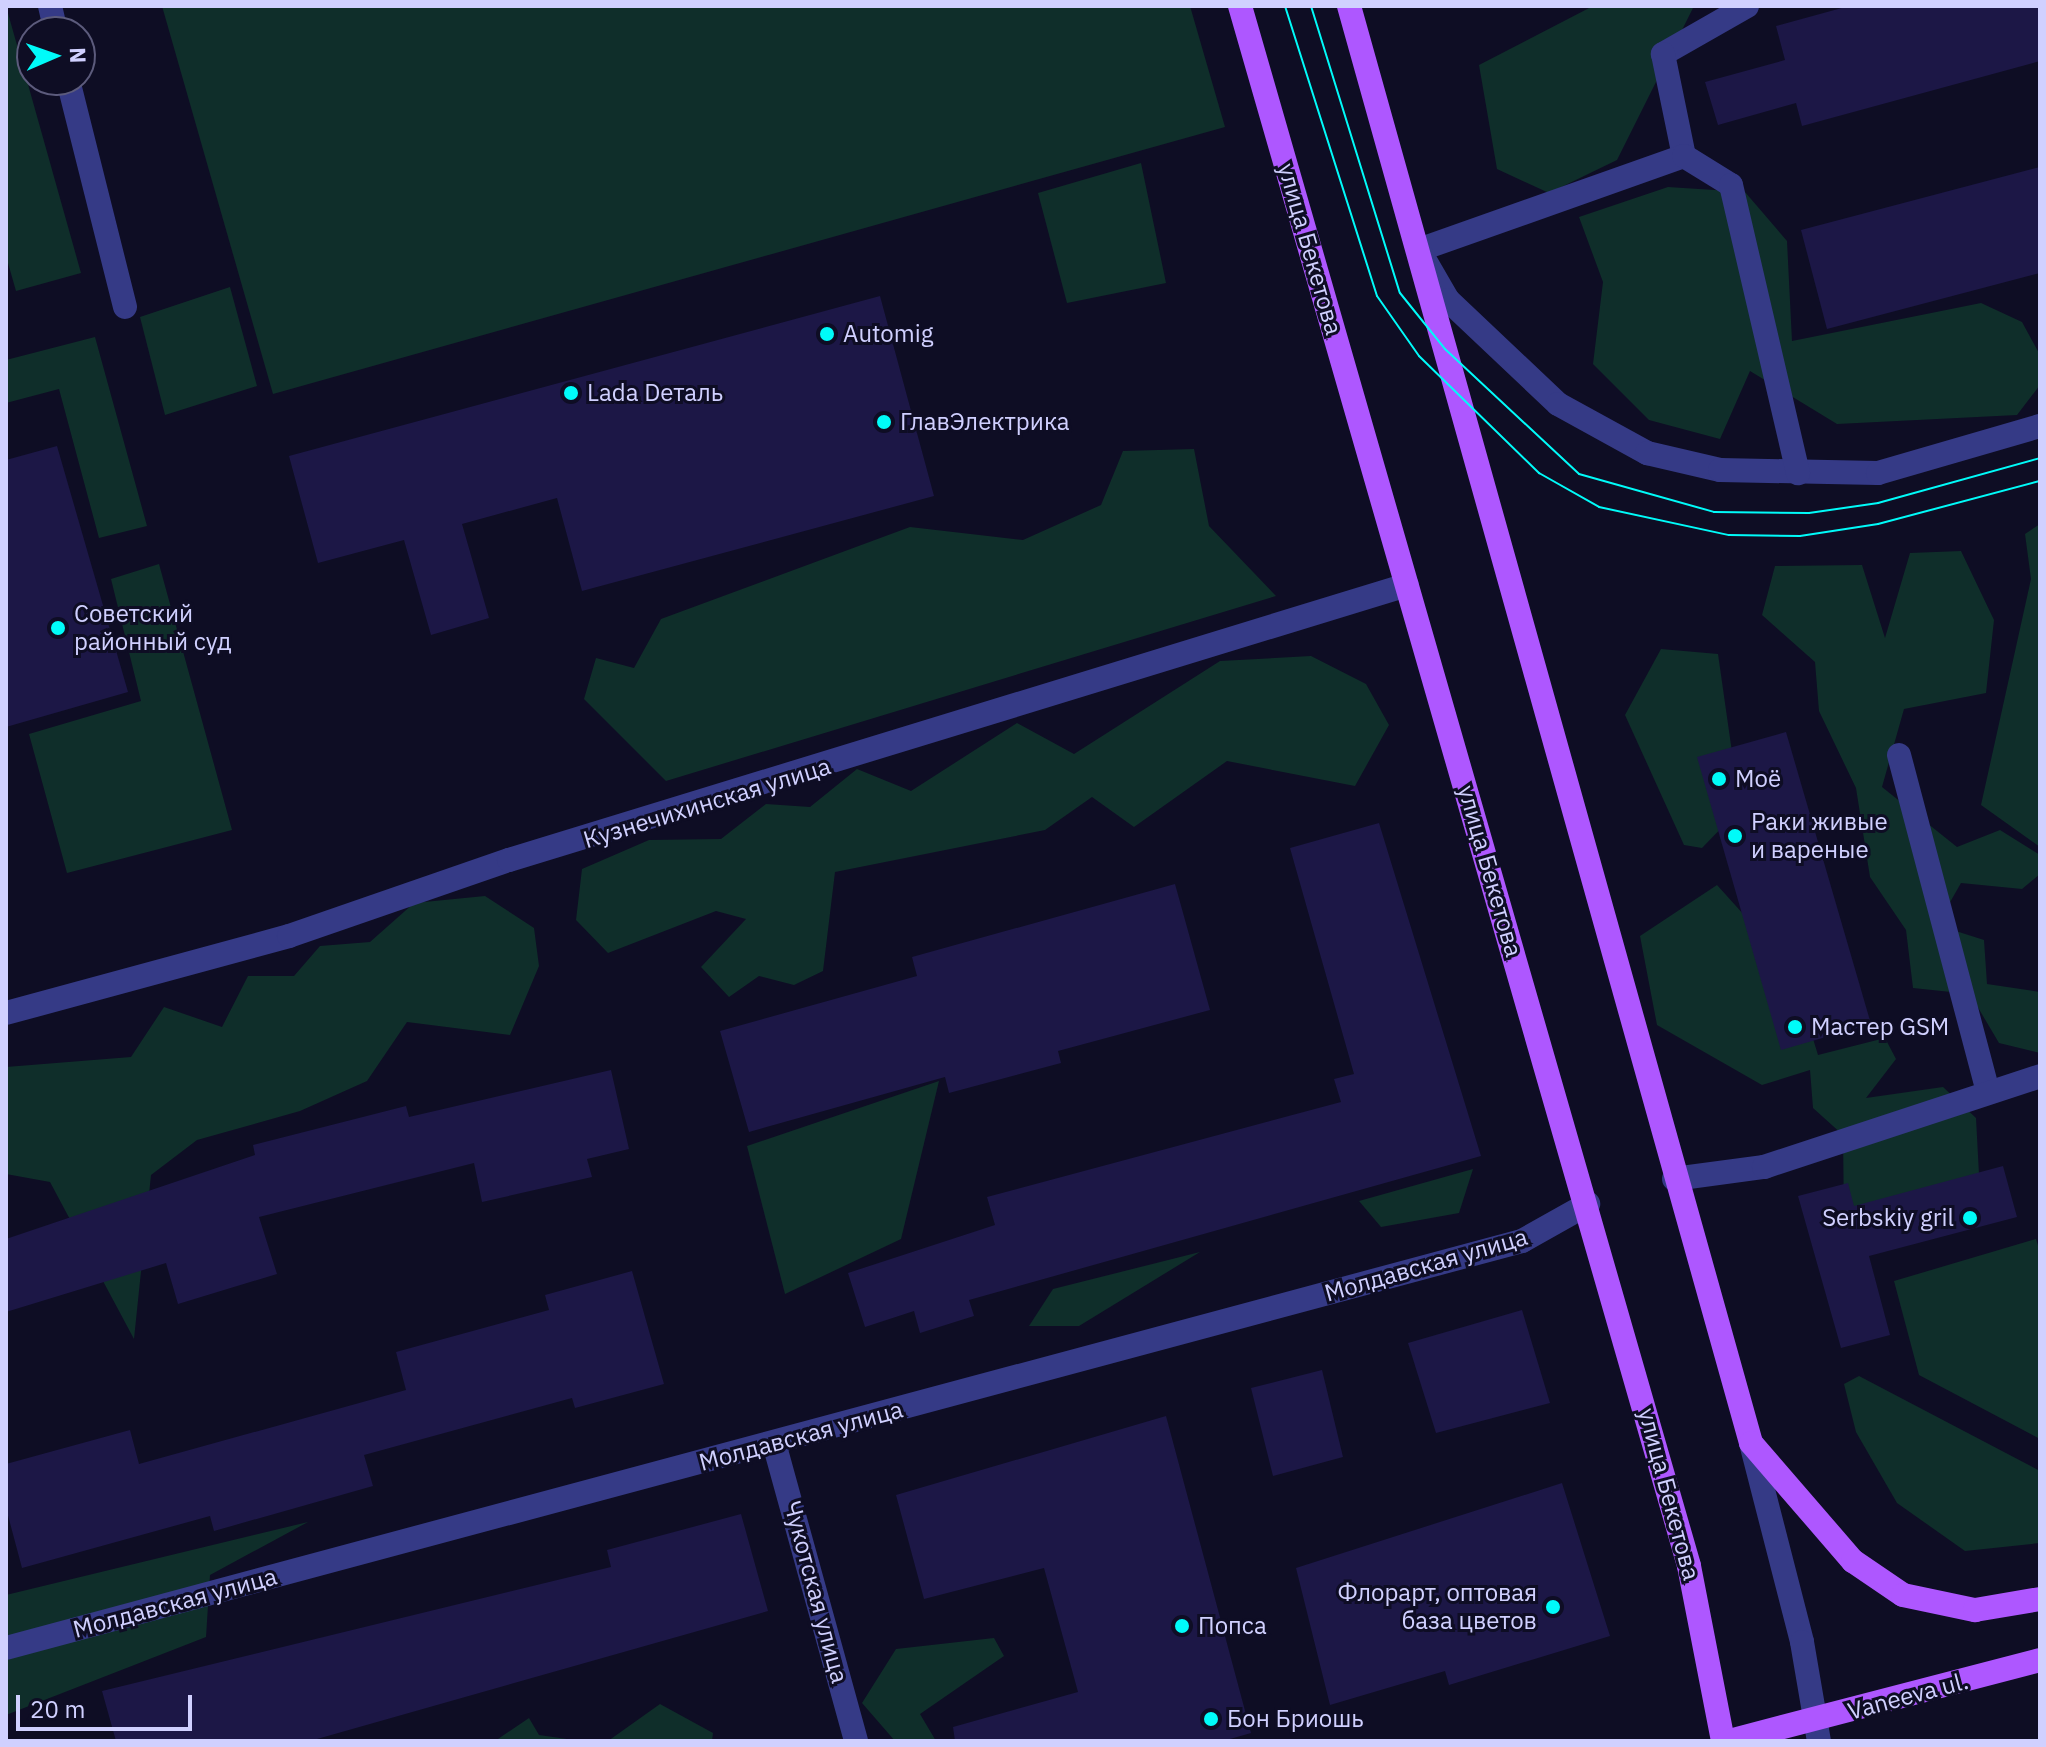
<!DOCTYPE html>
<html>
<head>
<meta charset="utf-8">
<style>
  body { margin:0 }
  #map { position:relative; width:2046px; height:1747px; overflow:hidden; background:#0e0d24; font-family:"IBM Plex Sans",sans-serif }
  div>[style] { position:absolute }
  .green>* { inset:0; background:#0f2e2a }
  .building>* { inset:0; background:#1c1746 }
  .minor>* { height:24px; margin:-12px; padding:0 12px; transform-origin:12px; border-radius:12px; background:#353a86 }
  .major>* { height:24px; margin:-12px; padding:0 12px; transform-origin:12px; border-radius:12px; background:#ae57ff }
  .tram>* { height:2px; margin:-1px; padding:0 1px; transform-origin:1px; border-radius:1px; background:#00fbf9 }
  .dots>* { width:22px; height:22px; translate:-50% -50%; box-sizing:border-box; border:4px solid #0e0d24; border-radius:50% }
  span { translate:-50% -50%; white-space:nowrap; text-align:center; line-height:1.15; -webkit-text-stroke:6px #0e0d24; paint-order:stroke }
  .street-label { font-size:24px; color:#d0d0ff }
  .poi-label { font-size:24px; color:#d0d0ff }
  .left { translate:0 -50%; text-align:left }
  .right { translate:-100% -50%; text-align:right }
  .frame { position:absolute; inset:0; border:8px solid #d0d0ff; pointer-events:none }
  .north { position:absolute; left:16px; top:16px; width:80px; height:80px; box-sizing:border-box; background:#0e0d24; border:2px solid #5c5b7c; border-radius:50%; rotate:88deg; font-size:22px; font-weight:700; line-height:32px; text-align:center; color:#d0d0ff }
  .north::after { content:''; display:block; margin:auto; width:28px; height:36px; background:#00fbf9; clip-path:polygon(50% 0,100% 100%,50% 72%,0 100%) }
  .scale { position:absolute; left:16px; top:1695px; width:176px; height:36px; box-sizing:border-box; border:4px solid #d0d0ff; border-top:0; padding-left:10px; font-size:24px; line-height:28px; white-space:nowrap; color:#d0d0ff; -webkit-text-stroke:6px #0e0d24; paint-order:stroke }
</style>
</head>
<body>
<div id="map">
  <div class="green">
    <div style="clip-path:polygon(6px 6px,81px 273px,16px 291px,6px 256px)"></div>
    <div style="clip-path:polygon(162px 6px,1190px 6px,1225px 127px,273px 394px)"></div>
    <div style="clip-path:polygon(1593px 6px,1694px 6px,1617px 160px,1549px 193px,1497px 169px,1479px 65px)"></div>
    <div style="clip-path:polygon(1141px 163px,1166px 283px,1067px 303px,1038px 193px)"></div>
    <div style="clip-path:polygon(1668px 187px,1745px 192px,1787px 241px,1792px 341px,1981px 303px,2022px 322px,2040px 355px,2040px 385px,2017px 415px,1837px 424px,1750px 371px,1720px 439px,1649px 420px,1593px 364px,1603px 282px,1579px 217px)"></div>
    <div style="clip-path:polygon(230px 287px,257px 386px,165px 415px,140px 317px)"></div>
    <div style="clip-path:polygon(95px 337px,147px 526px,99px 538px,59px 389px,6px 403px,6px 360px)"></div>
    <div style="clip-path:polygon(1194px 449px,1209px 526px,1276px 596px,666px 781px,584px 699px,596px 658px,634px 668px,661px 619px,910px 527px,1023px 540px,1101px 505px,1123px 451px)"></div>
    <div style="clip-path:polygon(2040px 524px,2040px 847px,1981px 805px,2031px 579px,2025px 534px)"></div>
    <div style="clip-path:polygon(1961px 551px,1994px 620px,1986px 693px,1904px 709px,1882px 787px,1957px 847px,2000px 830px,2040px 855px,2040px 874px,2022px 889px,1961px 883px,1937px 925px,1984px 940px,1987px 984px,2040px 992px,2040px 1053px,1999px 1043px,1970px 994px,1913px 988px,1906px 930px,1870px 877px,1856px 788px,1819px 711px,1815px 662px,1762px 615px,1775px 566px,1862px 565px,1885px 638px,1910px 553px)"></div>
    <div style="clip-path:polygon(159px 564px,232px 830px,67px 873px,29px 734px,141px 701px,111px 579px)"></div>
    <div style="clip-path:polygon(1661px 649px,1718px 654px,1736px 780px,1732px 817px,1702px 848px,1684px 845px,1625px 715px)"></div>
    <div style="clip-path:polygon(1311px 656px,1366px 684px,1389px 725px,1355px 786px,1227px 761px,1134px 827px,1092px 797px,1045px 830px,835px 872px,823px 971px,794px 985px,759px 976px,729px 997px,701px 967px,746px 919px,716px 911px,608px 953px,576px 920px,582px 869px,649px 840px,721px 839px,766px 804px,810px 807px,857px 769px,911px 791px,1017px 723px,1074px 754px,1220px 661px)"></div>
    <div style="clip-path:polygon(1717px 885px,1791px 967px,1818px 1055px,1885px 1038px,1896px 1059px,1866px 1098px,1943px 1087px,1976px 1118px,1980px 1193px,1844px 1222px,1843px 1135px,1813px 1108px,1810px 1070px,1762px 1085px,1657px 1025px,1640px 936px)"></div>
    <div style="clip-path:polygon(485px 896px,534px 928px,539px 966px,510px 1035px,407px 1022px,367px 1081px,300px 1111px,197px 1140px,151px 1175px,134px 1339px,50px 1182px,6px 1174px,6px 1067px,131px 1057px,164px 1007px,222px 1027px,248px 976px,294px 976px,320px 946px,370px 942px,414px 903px)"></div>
    <div style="clip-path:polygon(939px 1081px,901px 1239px,785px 1294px,747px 1146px)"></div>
    <div style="clip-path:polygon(1473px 1169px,1459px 1213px,1381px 1227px,1359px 1201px)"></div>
    <div style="clip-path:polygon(2036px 1239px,2040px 1252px,2040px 1439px,1919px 1375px,1894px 1281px)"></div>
    <div style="clip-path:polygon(1200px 1252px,1079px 1326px,1029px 1326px,1053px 1289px)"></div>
    <div style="clip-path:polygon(1859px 1376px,2040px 1471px,2040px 1543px,1965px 1551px,1897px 1503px,1856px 1432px,1844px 1384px)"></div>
    <div style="clip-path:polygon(308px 1522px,210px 1575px,206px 1637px,6px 1715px,6px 1595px)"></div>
    <div style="clip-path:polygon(994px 1638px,1004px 1656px,920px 1714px,936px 1741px,895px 1741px,862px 1703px,896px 1649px)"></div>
    <div style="clip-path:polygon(660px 1704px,713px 1733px,712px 1741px,608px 1741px)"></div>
    <div style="clip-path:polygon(529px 1718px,539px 1735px,581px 1741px,495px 1741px)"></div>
  </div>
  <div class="building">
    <div style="clip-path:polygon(1849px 6px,2040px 6px,2040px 61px,1802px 126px,1796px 103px,1718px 125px,1705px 82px,1785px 60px,1776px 26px)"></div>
    <div style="clip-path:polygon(2040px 167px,2040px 273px,1827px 329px,1801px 230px)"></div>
    <div style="clip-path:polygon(880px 296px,934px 496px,582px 591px,557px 498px,462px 524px,489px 618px,431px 635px,404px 540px,318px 563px,289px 456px)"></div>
    <div style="clip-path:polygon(57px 446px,128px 692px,6px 727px,6px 460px)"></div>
    <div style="clip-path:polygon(1786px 732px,1871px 1024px,1781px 1050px,1697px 757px)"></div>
    <div style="clip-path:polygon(1379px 823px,1481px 1156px,969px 1300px,974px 1316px,920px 1333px,914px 1311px,865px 1327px,848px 1273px,995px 1225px,987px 1197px,1341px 1102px,1334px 1079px,1354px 1074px,1290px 848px)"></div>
    <div style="clip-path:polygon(1175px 884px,1210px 1010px,1058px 1051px,1061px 1063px,949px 1093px,945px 1077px,749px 1132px,720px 1031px,917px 976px,912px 957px)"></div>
    <div style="clip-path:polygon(611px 1070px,629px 1149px,587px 1159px,592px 1177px,482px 1202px,474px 1163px,259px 1217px,277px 1274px,178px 1304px,166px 1263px,6px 1312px,6px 1239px,255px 1155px,253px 1145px,406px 1106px,409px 1117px)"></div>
    <div style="clip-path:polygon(2003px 1166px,2017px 1217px,1869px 1256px,1890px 1335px,1841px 1348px,1798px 1196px,1848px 1183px,1854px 1206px)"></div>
    <div style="clip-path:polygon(632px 1271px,664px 1384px,575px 1408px,572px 1398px,364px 1455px,373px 1486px,214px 1531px,210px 1516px,22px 1568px,6px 1508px,6px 1464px,130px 1430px,139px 1464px,406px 1390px,396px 1352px,549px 1310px,545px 1295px)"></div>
    <div style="clip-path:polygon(1522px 1310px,1550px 1403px,1436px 1433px,1408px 1343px)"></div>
    <div style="clip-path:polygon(1322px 1370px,1343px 1457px,1273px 1476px,1251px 1388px)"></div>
    <div style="clip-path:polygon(1166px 1416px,1251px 1733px,1223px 1741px,955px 1741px,953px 1727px,1078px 1692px,1044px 1568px,924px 1599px,896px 1495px)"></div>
    <div style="clip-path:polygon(1562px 1483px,1610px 1636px,1449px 1685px,1445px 1671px,1330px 1705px,1296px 1568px)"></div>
    <div style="clip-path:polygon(741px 1514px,768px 1611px,310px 1741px,116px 1741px,102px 1691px,611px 1567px,607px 1550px)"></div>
  </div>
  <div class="minor">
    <div style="left:50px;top:6px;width:27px;rotate:77deg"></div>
    <div style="left:1747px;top:6px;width:97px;rotate:150.3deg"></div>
    <div style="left:1663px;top:54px;width:104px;rotate:78.4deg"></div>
    <div style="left:1684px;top:156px;width:281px;rotate:160.5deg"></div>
    <div style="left:1419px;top:250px;width:58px;rotate:59.9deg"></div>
    <div style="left:1448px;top:300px;width:151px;rotate:43.4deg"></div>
    <div style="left:1558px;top:404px;width:102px;rotate:28.8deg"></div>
    <div style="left:1647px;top:453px;width:75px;rotate:13.1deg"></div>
    <div style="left:1720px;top:470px;width:158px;rotate:1.1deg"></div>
    <div style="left:1878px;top:473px;width:169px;rotate:-16.2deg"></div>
    <div style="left:68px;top:80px;width:234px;rotate:75.9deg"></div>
    <div style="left:1684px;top:156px;width:55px;rotate:31.7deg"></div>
    <div style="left:1731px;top:185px;width:296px;rotate:76.9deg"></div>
    <div style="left:1899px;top:755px;width:349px;rotate:75.2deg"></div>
    <div style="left:6px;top:1013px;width:293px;rotate:-15.2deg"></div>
    <div style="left:289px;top:936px;width:233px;rotate:-19.1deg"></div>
    <div style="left:509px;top:860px;width:939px;rotate:-17.03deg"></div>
    <div style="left:1674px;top:1179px;width:91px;rotate:-7.6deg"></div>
    <div style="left:1764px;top:1167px;width:291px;rotate:-18.2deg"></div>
    <div style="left:774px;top:1443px;width:309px;rotate:74.6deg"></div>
    <div style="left:1751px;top:1443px;width:205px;rotate:75.6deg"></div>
    <div style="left:1802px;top:1642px;width:100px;rotate:80.3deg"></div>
    <div style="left:6px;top:1648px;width:1570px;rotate:-15.03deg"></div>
    <div style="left:1522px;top:1241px;width:76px;rotate:-29.3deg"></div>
  </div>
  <div class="major">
    <div style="left:1240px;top:6px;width:1623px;rotate:73.94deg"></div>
    <div style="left:1689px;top:1566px;width:178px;rotate:79deg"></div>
    <div style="left:1349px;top:6px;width:1492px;rotate:74.37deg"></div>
    <div style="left:1751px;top:1443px;width:156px;rotate:49.2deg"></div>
    <div style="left:1853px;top:1561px;width:60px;rotate:34.2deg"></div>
    <div style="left:1903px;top:1595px;width:74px;rotate:11.8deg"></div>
    <div style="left:1975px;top:1610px;width:66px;rotate:-9.6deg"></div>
    <div style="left:1729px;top:1741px;width:321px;rotate:-14.6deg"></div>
  </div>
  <div class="tram">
    <div style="left:1285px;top:6px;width:304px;rotate:72.4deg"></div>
    <div style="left:1377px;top:296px;width:73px;rotate:55deg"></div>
    <div style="left:1419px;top:356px;width:168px;rotate:44.3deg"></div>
    <div style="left:1539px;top:473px;width:69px;rotate:29.5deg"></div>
    <div style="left:1599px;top:507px;width:133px;rotate:12.2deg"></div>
    <div style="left:1729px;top:535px;width:71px;rotate:0.8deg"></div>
    <div style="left:1800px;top:536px;width:79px;rotate:-8.7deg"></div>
    <div style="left:1878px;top:524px;width:168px;rotate:-14.9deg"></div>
    <div style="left:1311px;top:6px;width:300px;rotate:72.8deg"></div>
    <div style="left:1400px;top:293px;width:72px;rotate:51.2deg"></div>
    <div style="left:1445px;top:349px;width:183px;rotate:43deg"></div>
    <div style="left:1579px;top:474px;width:140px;rotate:15.7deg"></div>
    <div style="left:1714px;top:512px;width:95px;rotate:0.6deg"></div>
    <div style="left:1809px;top:513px;width:70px;rotate:-8.2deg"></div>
    <div style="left:1878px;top:503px;width:168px;rotate:-15.5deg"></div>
  </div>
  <div class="dots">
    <div style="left:827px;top:334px;background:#00fbf9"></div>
    <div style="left:571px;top:393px;background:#00fbf9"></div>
    <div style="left:884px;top:422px;background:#00fbf9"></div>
    <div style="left:58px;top:628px;background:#00fbf9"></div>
    <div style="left:1719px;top:779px;background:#00fbf9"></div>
    <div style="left:1735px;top:836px;background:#00fbf9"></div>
    <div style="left:1795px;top:1027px;background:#00fbf9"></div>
    <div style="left:1970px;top:1218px;background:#00fbf9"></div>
    <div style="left:1553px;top:1607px;background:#00fbf9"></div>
    <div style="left:1182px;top:1626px;background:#00fbf9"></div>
    <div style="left:1211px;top:1719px;background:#00fbf9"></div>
  </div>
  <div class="street-label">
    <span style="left:1310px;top:249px;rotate:74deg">улица Бекетова</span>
    <span style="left:707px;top:803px;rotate:-17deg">Кузнечихинская улица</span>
    <span style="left:1490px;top:871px;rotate:74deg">улица Бекетова</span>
    <span style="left:1426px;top:1265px;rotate:-16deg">Молдавская улица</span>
    <span style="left:801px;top:1436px;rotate:-15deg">Молдавская улица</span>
    <span style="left:1669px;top:1494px;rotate:75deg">улица Бекетова</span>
    <span style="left:816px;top:1592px;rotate:75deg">Чукотская улица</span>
    <span style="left:175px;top:1603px;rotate:-15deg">Молдавская улица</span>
    <span style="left:1908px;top:1696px;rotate:-15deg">Vaneeva ul.</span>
  </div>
  <div class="poi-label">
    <span class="left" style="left:843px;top:334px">Automig</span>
    <span class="left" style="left:587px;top:393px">Lada Dеталь</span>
    <span class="left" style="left:900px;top:422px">ГлавЭлектрика</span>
    <span class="left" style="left:74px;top:628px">Советский<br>районный суд</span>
    <span class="left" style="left:1735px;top:779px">Моё</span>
    <span class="left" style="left:1751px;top:836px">Раки живые<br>и вареные</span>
    <span class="left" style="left:1811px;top:1027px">Мастер GSM</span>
    <span class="right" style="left:1954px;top:1218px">Serbskiy gril</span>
    <span class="right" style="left:1537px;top:1607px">Флорарт, оптовая<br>база цветов</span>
    <span class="left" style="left:1198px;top:1626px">Попса</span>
    <span class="left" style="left:1227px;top:1719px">Бон Бриошь</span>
  </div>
  <div class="frame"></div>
  <div class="north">N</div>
  <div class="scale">20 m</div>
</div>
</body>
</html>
